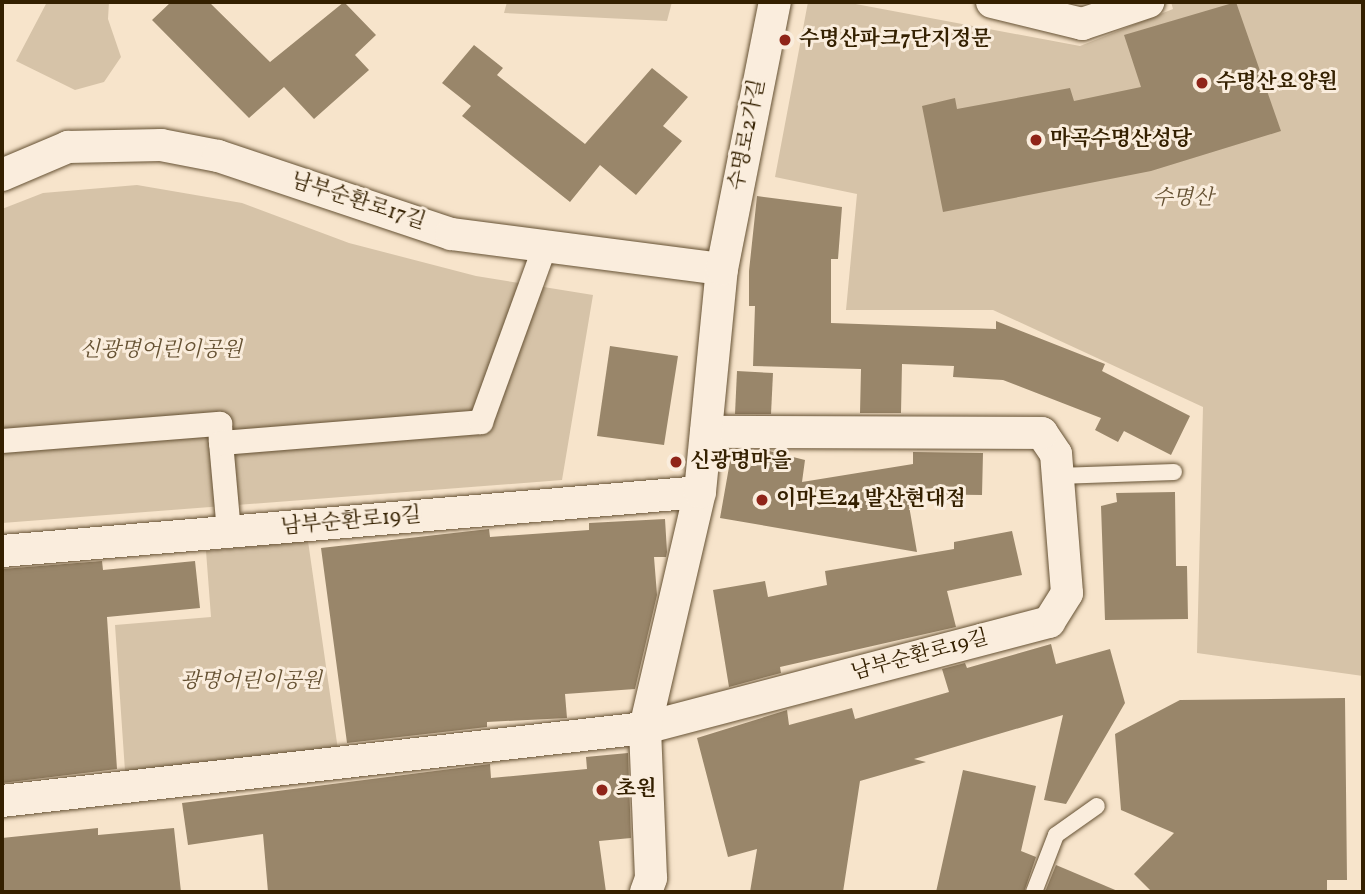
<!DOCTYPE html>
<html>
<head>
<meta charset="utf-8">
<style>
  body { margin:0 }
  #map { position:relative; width:1365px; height:894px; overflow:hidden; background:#f7e4cb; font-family:Vollkorn,"Noto Serif KR",serif }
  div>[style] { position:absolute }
  .green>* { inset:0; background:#d6c3a8 }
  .building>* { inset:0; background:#99866a }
  .roads { filter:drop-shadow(0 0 2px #655133) drop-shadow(0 0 2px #655133) }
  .service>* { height:16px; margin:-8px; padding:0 8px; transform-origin:8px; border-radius:8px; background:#faeddd }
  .pedestrian>* { height:24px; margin:-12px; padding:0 12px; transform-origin:12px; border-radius:12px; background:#faeddd }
  .minor>* { height:32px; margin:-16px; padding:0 16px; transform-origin:16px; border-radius:16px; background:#faeddd }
  .dots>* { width:19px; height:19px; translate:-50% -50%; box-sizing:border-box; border:4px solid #faeddd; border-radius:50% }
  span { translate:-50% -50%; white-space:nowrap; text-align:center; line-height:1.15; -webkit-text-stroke:6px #faeddd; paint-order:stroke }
  .poi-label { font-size:21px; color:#342000; font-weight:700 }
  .left { translate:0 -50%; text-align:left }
  .street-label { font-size:21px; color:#342000 }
  .park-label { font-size:21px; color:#655132; font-style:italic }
  .frame { position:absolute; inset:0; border:4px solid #342000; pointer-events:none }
</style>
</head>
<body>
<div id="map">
  <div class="green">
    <div style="clip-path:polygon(47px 2px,109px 2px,108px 19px,121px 57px,104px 82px,75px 90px,16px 61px)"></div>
    <div style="clip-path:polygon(507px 2px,672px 2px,667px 21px,504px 13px)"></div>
    <div style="clip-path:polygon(808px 2px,845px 2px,1080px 46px,1173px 9px,1171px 2px,1363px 2px,1363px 676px,1197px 653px,1203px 407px,993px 310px,846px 310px,857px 194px,775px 177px)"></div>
    <div style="clip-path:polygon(137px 185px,242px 203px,349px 243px,476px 276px,593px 295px,562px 480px,2px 523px,2px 209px,43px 193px)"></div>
    <div style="clip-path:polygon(308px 541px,338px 750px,125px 771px,115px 625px,211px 617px,206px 551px)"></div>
  </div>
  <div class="building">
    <div style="clip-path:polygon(171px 2px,209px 2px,270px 62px,344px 2px,376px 35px,355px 55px,369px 70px,314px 119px,284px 87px,249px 118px,152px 20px)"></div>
    <div style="clip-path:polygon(1236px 2px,1281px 131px,1151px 171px,943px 212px,922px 106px,955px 98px,957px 109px,1070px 88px,1074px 101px,1141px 87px,1124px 35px)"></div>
    <div style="clip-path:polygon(474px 45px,503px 68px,497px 75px,585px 144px,652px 68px,688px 97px,663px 126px,682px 141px,636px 195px,600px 165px,570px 202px,462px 116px,471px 106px,442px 83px)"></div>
    <div style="clip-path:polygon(757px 196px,842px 207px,838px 259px,831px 259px,831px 323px,996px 329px,996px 321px,1105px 364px,1102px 371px,1190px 416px,1171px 455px,1124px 431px,1118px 442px,1095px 430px,1101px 418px,1003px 380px,953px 377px,954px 366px,902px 364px,901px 413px,860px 413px,861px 369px,753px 366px,755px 306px,749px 306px,749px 271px)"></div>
    <div style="clip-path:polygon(610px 346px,678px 356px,664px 445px,597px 436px)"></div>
    <div style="clip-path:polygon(737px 371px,773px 373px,771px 414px,735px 414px)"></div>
    <div style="clip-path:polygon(732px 450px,769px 451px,805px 460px,802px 482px,913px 464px,913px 452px,983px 453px,982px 495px,907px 494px,917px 552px,720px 518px)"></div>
    <div style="clip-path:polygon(1175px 492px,1176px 566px,1187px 566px,1188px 619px,1105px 620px,1101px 506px,1117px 502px,1116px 493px)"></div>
    <div style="clip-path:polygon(665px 519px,667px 552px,666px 557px,654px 557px,657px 595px,635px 689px,565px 694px,567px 718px,487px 722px,487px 727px,347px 743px,321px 548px,489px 529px,490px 537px,589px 530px,589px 523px)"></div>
    <div style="clip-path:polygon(1012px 531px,1022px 575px,947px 591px,956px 627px,780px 667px,781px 673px,729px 687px,713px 590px,765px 581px,768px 597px,827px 585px,825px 571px,954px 549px,954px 542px)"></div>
    <div style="clip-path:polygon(102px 561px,103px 570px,195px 561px,200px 608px,107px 617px,117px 769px,2px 783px,2px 569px)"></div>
    <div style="clip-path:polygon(1051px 644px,1056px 664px,1110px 649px,1125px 703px,1066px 804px,1044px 800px,1063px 715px,914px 759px,926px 762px,860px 781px,843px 892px,750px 892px,757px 849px,728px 857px,697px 738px,787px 710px,789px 725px,852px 708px,855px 719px,949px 692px,942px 669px,965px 663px,967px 668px)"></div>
    <div style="clip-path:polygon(1345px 698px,1347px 880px,1327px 880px,1327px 892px,1152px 892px,1134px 874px,1174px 833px,1121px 810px,1115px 734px,1180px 700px)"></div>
    <div style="clip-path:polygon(628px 753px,631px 838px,599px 841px,606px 892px,268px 892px,263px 834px,188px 845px,182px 803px,490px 764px,491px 778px,587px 769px,586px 757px)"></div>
    <div style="clip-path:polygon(963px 770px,1036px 786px,1021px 851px,1036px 857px,1024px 892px,936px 892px)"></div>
    <div style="clip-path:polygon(98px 828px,98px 835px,174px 828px,181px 892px,2px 892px,2px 838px)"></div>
    <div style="clip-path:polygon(1056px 865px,1120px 892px,1045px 892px)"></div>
  </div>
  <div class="roads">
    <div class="service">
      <div style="left:1058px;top:476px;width:116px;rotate:-2deg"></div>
      <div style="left:1034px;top:892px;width:61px;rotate:-68.9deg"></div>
      <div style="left:1056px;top:835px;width:50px;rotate:-35.3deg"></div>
    </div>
    <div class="pedestrian">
      <div style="left:2px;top:441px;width:219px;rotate:-4.5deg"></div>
      <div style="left:220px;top:424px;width:19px;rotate:87deg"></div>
      <div style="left:229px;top:532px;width:89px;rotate:-95.1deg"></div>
      <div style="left:221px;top:443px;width:261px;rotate:-4.6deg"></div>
      <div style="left:481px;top:422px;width:187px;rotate:-70deg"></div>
    </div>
    <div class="minor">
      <div style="left:992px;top:2px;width:93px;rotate:13.7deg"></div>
      <div style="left:1082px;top:24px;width:70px;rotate:-18.4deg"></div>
      <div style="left:2px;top:175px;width:72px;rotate:-23deg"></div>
      <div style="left:68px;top:147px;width:93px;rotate:-1.2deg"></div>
      <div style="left:161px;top:145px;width:58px;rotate:10.9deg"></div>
      <div style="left:218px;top:156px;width:246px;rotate:18.5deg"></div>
      <div style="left:451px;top:234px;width:273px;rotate:7.4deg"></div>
      <div style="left:2px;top:551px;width:700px;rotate:-4.83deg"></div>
      <div style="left:2px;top:801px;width:647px;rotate:-6.48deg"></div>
      <div style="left:645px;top:728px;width:418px;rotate:-14.7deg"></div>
      <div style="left:1049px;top:622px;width:34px;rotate:-58deg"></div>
      <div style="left:1067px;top:593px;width:139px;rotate:-94.5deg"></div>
      <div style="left:1056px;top:454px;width:25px;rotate:-124deg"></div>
      <div style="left:1042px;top:433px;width:336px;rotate:-179.8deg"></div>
      <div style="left:646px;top:892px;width:15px;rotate:-70deg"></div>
      <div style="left:651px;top:878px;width:150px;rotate:-92.3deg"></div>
      <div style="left:645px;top:728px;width:242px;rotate:-76.9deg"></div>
      <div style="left:700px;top:492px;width:224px;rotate:-84.4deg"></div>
      <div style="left:722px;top:269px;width:272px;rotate:-78.8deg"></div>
    </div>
  </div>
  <div class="dots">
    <div style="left:785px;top:40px;background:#8f2418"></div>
    <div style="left:1202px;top:83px;background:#8f2418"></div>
    <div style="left:1036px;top:140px;background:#8f2418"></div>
    <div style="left:676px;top:462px;background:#8f2418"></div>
    <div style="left:762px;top:500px;background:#8f2418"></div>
    <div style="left:602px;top:790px;background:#8f2418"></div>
  </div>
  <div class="poi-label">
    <span class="left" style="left:799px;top:40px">수명산파크7단지정문</span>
    <span class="left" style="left:1216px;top:83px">수명산요양원</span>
    <span class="left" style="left:1050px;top:140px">마곡수명산성당</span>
    <span class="left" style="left:690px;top:462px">신광명마을</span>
    <span class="left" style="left:776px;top:500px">이마트24 발산현대점</span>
    <span class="left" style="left:616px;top:790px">초원</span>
  </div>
  <div class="street-label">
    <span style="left:748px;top:135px;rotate:-79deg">수명로2가길</span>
    <span style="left:358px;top:202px;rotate:18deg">남부순환로17길</span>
    <span style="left:351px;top:522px;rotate:-5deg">남부순환로19길</span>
    <span style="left:920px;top:656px;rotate:-15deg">남부순환로19길</span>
  </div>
  <div class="park-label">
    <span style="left:1183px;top:199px">수명산</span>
    <span style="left:161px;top:351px">신광명어린이공원</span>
    <span style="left:251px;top:682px">광명어린이공원</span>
  </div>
  <div class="frame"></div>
</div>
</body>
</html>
